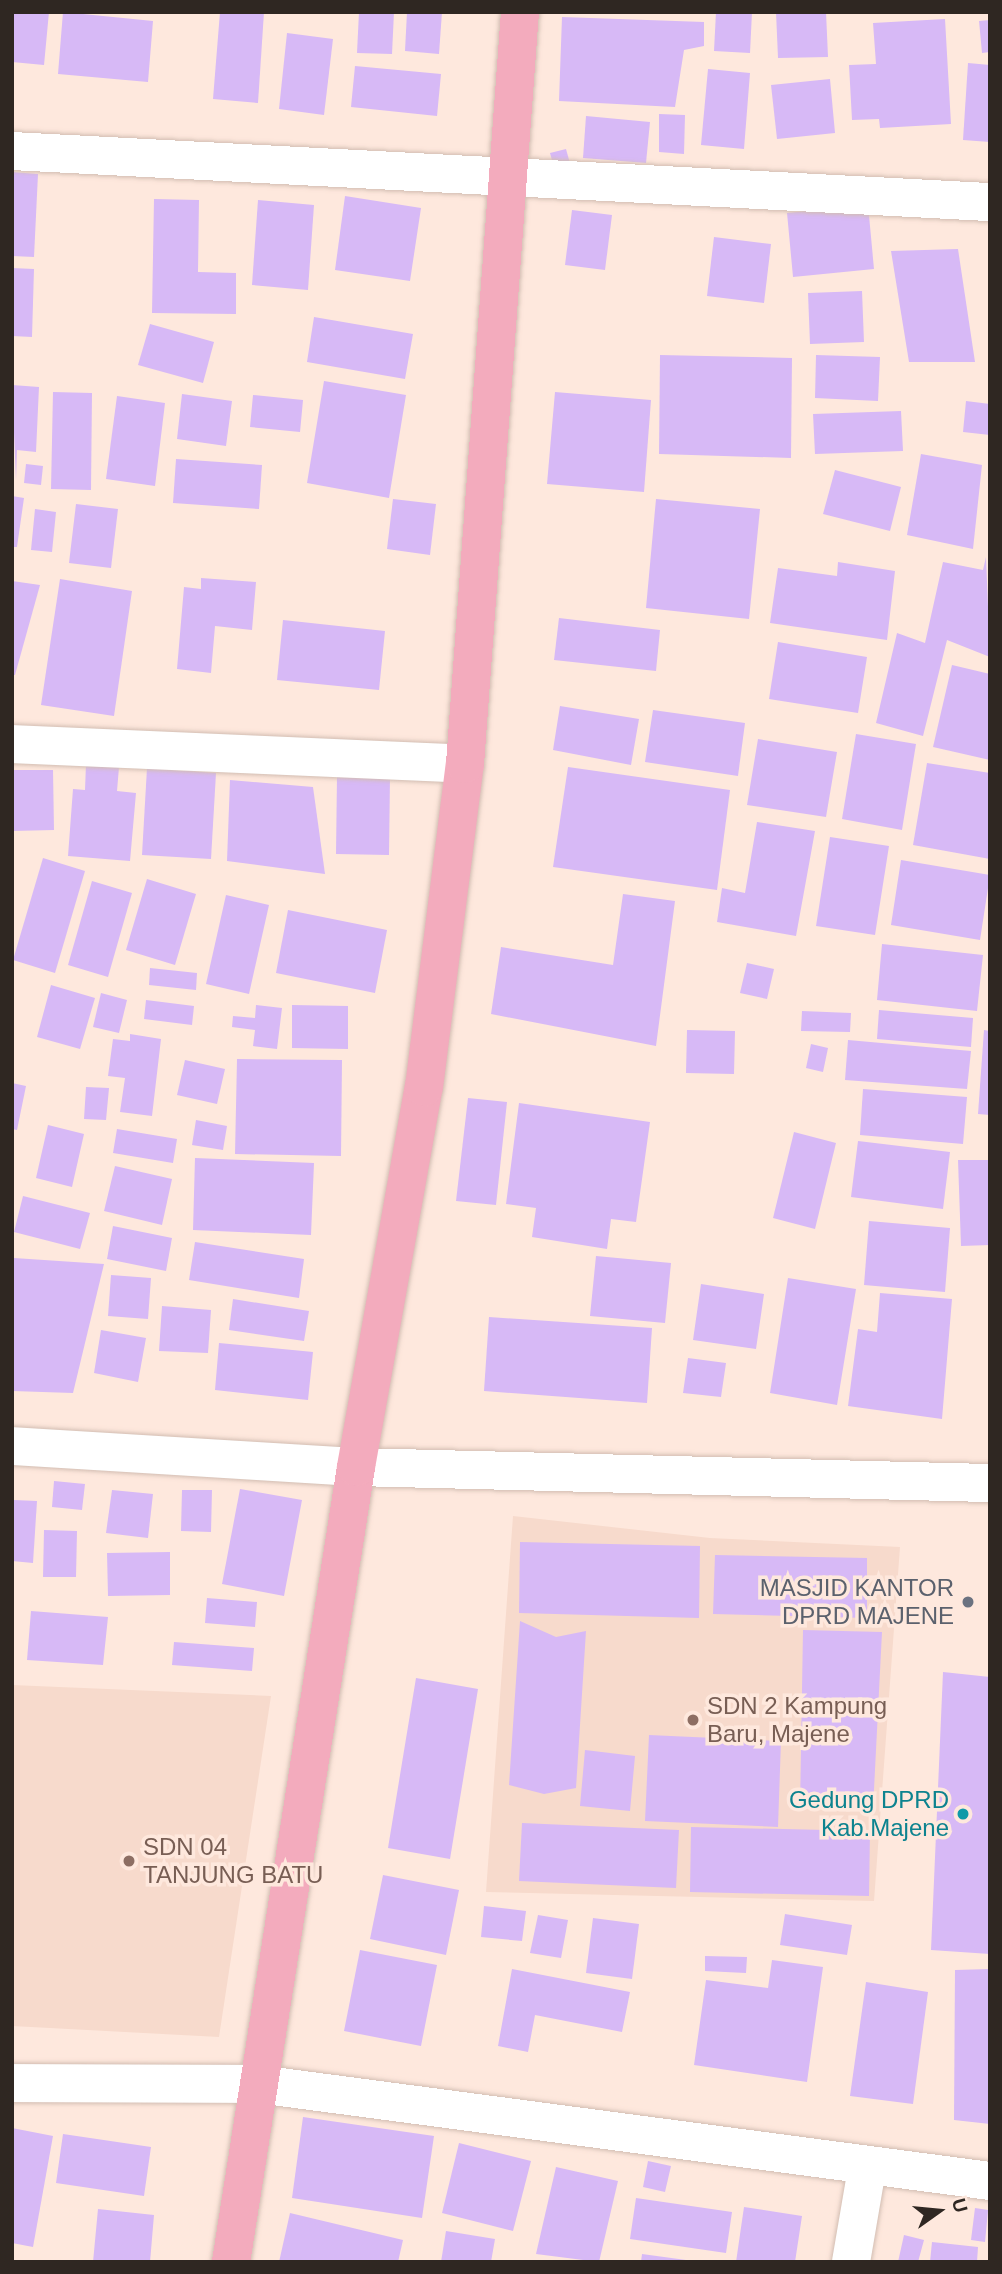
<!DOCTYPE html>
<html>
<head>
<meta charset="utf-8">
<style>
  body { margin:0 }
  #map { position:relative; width:1002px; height:2274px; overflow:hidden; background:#fee8dd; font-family:Arial,sans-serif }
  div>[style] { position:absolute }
  .built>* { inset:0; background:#f7dacc }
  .building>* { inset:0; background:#d7b9f6 }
  .roads { filter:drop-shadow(0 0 2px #d2bdb2) drop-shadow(0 0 2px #d2bdb2) }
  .street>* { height:38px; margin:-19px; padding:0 19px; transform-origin:19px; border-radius:19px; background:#fff }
  .highway>* { height:38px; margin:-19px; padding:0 19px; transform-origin:19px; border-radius:19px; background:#f3abbd }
  .dots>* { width:19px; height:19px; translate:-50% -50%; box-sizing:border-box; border:4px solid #fee8dd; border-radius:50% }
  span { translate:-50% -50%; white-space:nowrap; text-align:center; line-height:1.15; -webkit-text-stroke:7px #fee8dd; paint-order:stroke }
  .worship-label { font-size:24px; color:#5b616d }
  .right { translate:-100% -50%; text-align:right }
  .education-label { font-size:24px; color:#785e54 }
  .left { translate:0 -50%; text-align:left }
  .culture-label { font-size:24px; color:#0d838f }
  .frame { position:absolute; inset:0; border:14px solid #2f2722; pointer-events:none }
  .north { position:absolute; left:904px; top:2176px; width:70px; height:70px; -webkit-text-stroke:5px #fee8dd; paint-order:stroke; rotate:75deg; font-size:19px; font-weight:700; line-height:28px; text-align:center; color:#2f2722 }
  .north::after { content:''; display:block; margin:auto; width:24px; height:32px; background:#2f2722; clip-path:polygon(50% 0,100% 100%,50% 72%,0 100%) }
</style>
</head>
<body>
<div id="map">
  <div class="built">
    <div style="clip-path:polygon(513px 1516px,710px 1538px,900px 1547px,874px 1901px,486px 1892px)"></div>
    <div style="clip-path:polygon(12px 1685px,271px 1696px,219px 2037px,12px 2026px)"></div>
  </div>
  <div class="building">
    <div style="clip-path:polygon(12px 12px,49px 12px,44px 65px,12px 62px)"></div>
    <div style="clip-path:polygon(63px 12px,153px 21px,148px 82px,58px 74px)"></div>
    <div style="clip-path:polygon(220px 12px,264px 12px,258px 103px,213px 99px)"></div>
    <div style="clip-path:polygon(359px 12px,394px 12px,392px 54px,357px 53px)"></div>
    <div style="clip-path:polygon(407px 12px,442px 12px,439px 54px,405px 51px)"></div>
    <div style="clip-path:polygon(716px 12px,752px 12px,750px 53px,714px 51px)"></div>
    <div style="clip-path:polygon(776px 12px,826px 12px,828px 57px,778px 58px)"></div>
    <div style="clip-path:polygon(562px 17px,704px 22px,704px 46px,684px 50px,675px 107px,559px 101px)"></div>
    <div style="clip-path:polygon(945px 19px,951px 124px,880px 128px,879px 119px,852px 120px,849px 65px,876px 64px,873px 23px)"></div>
    <div style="clip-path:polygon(990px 20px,990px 52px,982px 53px,979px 21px)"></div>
    <div style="clip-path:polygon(287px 33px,333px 39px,324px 115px,279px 109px)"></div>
    <div style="clip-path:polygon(968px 63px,990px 65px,990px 142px,963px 140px)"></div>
    <div style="clip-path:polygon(355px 66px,441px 74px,437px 116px,351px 107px)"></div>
    <div style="clip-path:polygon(708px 69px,750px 73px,744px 149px,701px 145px)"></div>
    <div style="clip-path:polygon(830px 79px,835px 133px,777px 139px,771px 85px)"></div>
    <div style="clip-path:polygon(659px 114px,685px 115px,684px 154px,659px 152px)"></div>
    <div style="clip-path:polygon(586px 116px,650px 122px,646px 163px,583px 158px)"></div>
    <div style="clip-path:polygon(566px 149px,571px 167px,555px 171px,550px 153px)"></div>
    <div style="clip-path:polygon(12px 172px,38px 174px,34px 257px,12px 256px)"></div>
    <div style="clip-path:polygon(345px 196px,421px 208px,410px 281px,335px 270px)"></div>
    <div style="clip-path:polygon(154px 199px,199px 200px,198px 272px,236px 273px,236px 314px,152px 313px)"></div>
    <div style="clip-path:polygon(258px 200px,314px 205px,308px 290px,252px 285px)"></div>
    <div style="clip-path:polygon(868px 205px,874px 269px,793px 277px,787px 213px)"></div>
    <div style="clip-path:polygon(572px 210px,612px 215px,605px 270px,565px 265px)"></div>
    <div style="clip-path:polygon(714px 237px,771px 244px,764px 303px,707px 296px)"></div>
    <div style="clip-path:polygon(958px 249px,975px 362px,909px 362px,891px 251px)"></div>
    <div style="clip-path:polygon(12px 268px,34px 269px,32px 337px,12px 336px)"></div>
    <div style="clip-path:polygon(862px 291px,864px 342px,810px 344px,808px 293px)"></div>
    <div style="clip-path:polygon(314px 317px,413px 334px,405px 379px,307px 362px)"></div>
    <div style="clip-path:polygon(150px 324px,214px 342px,203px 383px,138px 365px)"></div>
    <div style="clip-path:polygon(660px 355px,792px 358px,791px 458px,659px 454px)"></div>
    <div style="clip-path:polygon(816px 355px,880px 357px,878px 401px,815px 398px)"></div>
    <div style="clip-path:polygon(324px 381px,406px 395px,389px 498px,307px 483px)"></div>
    <div style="clip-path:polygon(12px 385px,39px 387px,36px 452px,17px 450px,16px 480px)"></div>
    <div style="clip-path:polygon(53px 392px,92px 393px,91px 490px,51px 489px)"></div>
    <div style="clip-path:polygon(555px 392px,651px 400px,644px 492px,547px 484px)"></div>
    <div style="clip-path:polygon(182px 394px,232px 401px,226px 446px,177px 439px)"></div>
    <div style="clip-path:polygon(253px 395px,303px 400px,300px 432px,250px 427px)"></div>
    <div style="clip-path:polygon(117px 396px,165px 403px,155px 486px,106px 479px)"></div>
    <div style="clip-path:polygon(966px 401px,990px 404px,990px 435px,963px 432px)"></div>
    <div style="clip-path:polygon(901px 411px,903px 451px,815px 454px,813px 414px)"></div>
    <div style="clip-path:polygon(921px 454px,982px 465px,973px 549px,907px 535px)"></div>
    <div style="clip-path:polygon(176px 459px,262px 465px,259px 509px,173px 503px)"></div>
    <div style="clip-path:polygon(26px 464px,43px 466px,41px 485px,24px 483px)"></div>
    <div style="clip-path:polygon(835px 470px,901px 487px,890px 531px,823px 514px)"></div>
    <div style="clip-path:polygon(12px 496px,24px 498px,17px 547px,12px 547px)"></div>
    <div style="clip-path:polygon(393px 499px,436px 504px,430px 555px,387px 549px)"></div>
    <div style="clip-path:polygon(656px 499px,760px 509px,749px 619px,646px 608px)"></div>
    <div style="clip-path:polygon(76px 504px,118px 509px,111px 568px,69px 563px)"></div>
    <div style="clip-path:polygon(35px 509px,56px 512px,52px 552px,31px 550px)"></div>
    <div style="clip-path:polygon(986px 557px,990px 657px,947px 640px,923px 736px,876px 723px,897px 633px,925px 643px,943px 562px,983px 570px)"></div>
    <div style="clip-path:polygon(838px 562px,895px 571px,887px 640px,770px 623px,778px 568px,837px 576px)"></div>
    <div style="clip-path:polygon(201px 578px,256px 582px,252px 630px,215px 626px,211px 673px,177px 669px,184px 587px,201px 589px)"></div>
    <div style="clip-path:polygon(60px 579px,132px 591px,114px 716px,41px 705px)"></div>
    <div style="clip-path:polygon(12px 581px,40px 585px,15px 675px,12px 675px)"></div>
    <div style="clip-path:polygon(559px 618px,660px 630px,656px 671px,554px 660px)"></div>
    <div style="clip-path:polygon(283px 620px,385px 631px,379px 690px,277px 680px)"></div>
    <div style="clip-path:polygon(778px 642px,867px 657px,858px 713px,769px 699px)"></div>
    <div style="clip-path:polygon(952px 665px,990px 674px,990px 760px,933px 747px)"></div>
    <div style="clip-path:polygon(560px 706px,639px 719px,631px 765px,553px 750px)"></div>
    <div style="clip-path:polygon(653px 710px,745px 723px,738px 776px,645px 762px)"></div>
    <div style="clip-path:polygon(856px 734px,916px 744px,902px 830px,842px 819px)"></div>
    <div style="clip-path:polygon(758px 739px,837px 752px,826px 817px,747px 805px)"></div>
    <div style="clip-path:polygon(927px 763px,990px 773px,990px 859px,913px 845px)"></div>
    <div style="clip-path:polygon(86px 764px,119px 767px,117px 791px,136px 793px,130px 861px,68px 856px,73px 789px,85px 790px)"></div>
    <div style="clip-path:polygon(568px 767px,730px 790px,717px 890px,553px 867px)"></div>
    <div style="clip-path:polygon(147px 768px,216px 773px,211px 859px,142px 855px)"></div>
    <div style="clip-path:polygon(12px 770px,53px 770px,54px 830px,12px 831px)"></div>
    <div style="clip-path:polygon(337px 776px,390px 776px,389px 855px,336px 854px)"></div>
    <div style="clip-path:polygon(230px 780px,313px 787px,325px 874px,227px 861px)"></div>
    <div style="clip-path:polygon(757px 822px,815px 831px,796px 936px,717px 922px,722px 888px,745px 893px)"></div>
    <div style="clip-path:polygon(830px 837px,889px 846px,875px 935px,816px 926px)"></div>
    <div style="clip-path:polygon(43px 858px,85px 871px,55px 973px,13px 960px)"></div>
    <div style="clip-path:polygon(901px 860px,990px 875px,980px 940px,891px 925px)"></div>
    <div style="clip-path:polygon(147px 879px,196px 894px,175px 965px,126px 950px)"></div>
    <div style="clip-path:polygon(92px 881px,132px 893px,108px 977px,68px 965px)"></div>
    <div style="clip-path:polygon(623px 894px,675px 901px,656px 1046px,491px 1014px,501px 947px,613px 965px)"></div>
    <div style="clip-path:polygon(226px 895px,269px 905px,249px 994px,206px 984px)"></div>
    <div style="clip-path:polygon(288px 910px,387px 930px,375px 993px,276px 973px)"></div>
    <div style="clip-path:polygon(882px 944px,983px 955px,977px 1011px,877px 1000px)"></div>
    <div style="clip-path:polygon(747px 963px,774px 969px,767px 999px,740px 993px)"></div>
    <div style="clip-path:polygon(150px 968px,197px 973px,196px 990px,149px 985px)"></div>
    <div style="clip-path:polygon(51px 985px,95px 998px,80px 1049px,37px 1037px)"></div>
    <div style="clip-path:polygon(101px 993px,127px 1000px,119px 1033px,93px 1027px)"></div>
    <div style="clip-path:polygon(146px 1000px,194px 1006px,192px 1025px,144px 1019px)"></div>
    <div style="clip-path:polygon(256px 1005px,282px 1008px,277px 1049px,253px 1046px,255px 1030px,232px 1027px,233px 1016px,255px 1018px)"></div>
    <div style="clip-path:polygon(292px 1005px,348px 1006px,348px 1049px,292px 1048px)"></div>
    <div style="clip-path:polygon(879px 1010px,973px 1018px,971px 1047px,877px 1039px)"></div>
    <div style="clip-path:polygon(802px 1011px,851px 1013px,850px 1032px,801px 1031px)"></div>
    <div style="clip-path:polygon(687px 1030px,735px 1031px,734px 1074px,686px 1073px)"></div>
    <div style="clip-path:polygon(984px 1030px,990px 1031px,990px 1115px,978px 1114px)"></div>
    <div style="clip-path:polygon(130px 1034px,161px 1039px,152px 1116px,120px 1112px,125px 1078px,108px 1076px,113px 1039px,130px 1041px)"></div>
    <div style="clip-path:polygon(848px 1040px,971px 1051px,967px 1089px,845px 1080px)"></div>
    <div style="clip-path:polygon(811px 1044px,828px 1048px,823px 1072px,806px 1068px)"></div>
    <div style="clip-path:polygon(237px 1059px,342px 1060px,341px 1156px,235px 1154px)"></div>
    <div style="clip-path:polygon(185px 1060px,225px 1069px,217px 1104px,177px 1095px)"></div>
    <div style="clip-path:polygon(12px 1083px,26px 1086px,17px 1130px,12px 1129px)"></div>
    <div style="clip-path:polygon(86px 1087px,109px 1088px,106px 1120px,84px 1119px)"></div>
    <div style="clip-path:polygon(863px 1089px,967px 1097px,963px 1144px,860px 1135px)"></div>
    <div style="clip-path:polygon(468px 1098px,507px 1102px,496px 1205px,456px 1201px)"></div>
    <div style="clip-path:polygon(519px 1103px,650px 1122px,636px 1222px,611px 1219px,607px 1249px,532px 1237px,536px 1208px,506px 1204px)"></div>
    <div style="clip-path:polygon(196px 1120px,227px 1126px,223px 1150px,192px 1145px)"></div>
    <div style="clip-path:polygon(48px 1125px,84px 1134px,72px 1187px,36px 1178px)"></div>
    <div style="clip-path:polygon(117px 1129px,177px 1139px,173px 1163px,113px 1153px)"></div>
    <div style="clip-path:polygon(794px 1132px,836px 1143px,815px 1229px,773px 1218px)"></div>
    <div style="clip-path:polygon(858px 1141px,950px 1152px,943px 1209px,851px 1197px)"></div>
    <div style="clip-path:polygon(195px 1158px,314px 1163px,311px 1235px,193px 1230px)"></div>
    <div style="clip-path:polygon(958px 1160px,990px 1160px,990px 1245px,961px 1246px)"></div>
    <div style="clip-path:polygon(115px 1166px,172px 1179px,162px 1225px,104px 1211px)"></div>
    <div style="clip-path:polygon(23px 1196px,90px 1213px,80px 1249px,14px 1232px)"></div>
    <div style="clip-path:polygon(869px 1221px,950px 1228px,945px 1292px,864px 1285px)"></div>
    <div style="clip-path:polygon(113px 1226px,172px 1238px,166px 1271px,107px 1259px)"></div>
    <div style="clip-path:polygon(195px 1242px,304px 1259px,299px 1298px,189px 1280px)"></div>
    <div style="clip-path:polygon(596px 1256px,671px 1263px,665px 1323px,590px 1316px)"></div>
    <div style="clip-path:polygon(14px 1258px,104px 1264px,73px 1393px,12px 1391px)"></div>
    <div style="clip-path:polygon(111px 1275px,151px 1278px,148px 1319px,108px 1316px)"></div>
    <div style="clip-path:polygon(788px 1278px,856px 1289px,837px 1405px,770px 1393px)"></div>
    <div style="clip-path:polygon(701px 1284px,764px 1294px,756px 1349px,693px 1340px)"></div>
    <div style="clip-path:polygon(880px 1293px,952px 1299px,942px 1419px,848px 1406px,858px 1329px,877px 1332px)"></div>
    <div style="clip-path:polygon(233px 1299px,309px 1311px,304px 1341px,229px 1330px)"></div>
    <div style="clip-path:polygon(162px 1306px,211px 1310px,208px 1353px,159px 1351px)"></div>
    <div style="clip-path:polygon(489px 1317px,652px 1328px,647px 1403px,484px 1391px)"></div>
    <div style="clip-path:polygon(101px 1330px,146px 1338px,138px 1382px,94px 1373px)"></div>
    <div style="clip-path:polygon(219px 1343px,313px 1352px,308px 1400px,215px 1390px)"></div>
    <div style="clip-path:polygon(688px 1358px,726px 1363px,721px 1397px,683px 1393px)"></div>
    <div style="clip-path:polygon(54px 1481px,85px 1484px,82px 1510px,52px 1507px)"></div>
    <div style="clip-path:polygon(240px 1489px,302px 1500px,284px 1596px,222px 1584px)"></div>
    <div style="clip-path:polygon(112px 1490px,153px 1494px,148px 1538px,106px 1533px)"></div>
    <div style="clip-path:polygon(182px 1490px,212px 1490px,211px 1532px,181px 1531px)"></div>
    <div style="clip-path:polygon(14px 1500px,37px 1501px,33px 1563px,12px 1561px)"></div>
    <div style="clip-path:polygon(44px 1530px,77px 1531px,76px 1577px,43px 1577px)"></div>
    <div style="clip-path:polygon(520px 1542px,700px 1546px,699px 1618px,519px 1613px)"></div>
    <div style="clip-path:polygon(170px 1552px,170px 1595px,108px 1596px,107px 1553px)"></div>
    <div style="clip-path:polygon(715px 1555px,867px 1558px,867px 1618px,713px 1614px)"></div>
    <div style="clip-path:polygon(207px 1598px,257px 1602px,255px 1627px,205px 1623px)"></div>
    <div style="clip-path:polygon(31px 1611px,108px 1617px,103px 1665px,27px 1660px)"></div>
    <div style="clip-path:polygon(520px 1621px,556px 1637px,586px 1631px,576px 1788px,544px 1794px,509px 1785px)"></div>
    <div style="clip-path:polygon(803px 1630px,882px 1632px,873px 1809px,800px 1808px)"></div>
    <div style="clip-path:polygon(174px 1642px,254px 1648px,252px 1671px,172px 1665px)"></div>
    <div style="clip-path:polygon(943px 1672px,990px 1677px,990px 1954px,931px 1950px)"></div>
    <div style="clip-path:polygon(416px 1678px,478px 1689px,450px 1859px,388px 1848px)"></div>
    <div style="clip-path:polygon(649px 1735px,781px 1741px,778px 1827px,645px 1821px)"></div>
    <div style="clip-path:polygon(585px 1750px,635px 1756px,630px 1811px,580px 1806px)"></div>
    <div style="clip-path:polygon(522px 1823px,679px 1830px,676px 1888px,519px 1881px)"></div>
    <div style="clip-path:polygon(691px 1827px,870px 1831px,869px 1896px,690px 1892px)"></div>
    <div style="clip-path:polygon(383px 1875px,459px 1890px,446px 1955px,370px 1939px)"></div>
    <div style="clip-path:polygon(484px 1906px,526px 1911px,522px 1941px,481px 1937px)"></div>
    <div style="clip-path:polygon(785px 1914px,852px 1925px,847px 1955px,780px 1945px)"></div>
    <div style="clip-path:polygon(538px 1915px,568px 1920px,561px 1958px,530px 1953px)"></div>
    <div style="clip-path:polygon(593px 1918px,639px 1924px,632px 1979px,586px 1973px)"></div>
    <div style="clip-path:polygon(360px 1950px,437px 1965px,421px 2046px,344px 2031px)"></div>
    <div style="clip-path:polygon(705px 1956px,747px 1957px,746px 1973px,705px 1971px)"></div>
    <div style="clip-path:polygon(772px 1960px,823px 1967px,807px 2082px,694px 2065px,706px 1980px,768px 1988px)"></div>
    <div style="clip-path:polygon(512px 1969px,630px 1992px,622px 2032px,535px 2015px,528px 2052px,498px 2046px)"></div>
    <div style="clip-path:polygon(990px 1969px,990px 2124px,954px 2120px,955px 1970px)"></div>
    <div style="clip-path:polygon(866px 1982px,928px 1992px,913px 2104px,850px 2096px)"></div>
    <div style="clip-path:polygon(303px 2117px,434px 2136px,422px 2218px,292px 2198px)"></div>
    <div style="clip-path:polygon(12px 2128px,53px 2136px,33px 2247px,12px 2243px)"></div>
    <div style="clip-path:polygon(63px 2134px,151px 2147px,144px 2196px,56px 2183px)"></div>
    <div style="clip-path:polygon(459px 2143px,531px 2161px,513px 2231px,442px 2213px)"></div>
    <div style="clip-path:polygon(648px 2161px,671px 2166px,665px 2192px,643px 2187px)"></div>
    <div style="clip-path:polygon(556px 2167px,618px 2181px,599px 2262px,536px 2254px)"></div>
    <div style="clip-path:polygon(636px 2198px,732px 2212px,726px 2253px,630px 2239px)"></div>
    <div style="clip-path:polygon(744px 2207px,802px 2216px,795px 2262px,736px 2262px)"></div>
    <div style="clip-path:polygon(975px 2208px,988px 2210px,985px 2242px,971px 2240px)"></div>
    <div style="clip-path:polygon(98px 2209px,154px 2215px,150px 2262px,93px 2262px)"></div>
    <div style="clip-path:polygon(290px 2213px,403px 2240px,398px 2262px,279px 2262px)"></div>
    <div style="clip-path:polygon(446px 2231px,495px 2239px,491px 2262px,441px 2262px)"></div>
    <div style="clip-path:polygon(904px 2235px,924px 2240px,918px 2262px,898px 2262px)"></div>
    <div style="clip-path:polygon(932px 2242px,978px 2247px,977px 2262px,930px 2262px)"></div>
    <div style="clip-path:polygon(642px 2254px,686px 2260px,686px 2262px,641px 2262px)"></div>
  </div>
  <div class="roads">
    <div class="street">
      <div style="left:12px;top:151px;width:979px;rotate:2.99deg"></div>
      <div style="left:12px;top:744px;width:453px;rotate:2.5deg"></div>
      <div style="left:12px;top:1446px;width:345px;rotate:3.5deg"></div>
      <div style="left:356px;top:1467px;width:634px;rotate:1.45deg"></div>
      <div style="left:12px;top:2083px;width:246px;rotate:0.2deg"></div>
      <div style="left:258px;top:2084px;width:738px;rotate:7.55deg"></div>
      <div style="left:851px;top:2262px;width:95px;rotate:-80.3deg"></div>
    </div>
    <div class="highway">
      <div style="left:231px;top:2262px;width:805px;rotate:-81.06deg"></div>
      <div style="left:356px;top:1467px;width:386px;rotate:-79.9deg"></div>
      <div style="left:424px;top:1087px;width:326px;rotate:-82.8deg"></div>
      <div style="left:465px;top:764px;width:754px;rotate:-85.82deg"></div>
    </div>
  </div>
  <div class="dots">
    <div style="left:968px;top:1602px;background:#6b7280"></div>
    <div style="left:693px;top:1720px;background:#8d6e63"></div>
    <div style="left:963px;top:1814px;background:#0f9aa8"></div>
    <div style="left:129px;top:1861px;background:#8d6e63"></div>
  </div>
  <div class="worship-label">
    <span class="right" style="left:954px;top:1602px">MASJID KANTOR<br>DPRD MAJENE</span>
  </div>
  <div class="education-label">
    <span class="left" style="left:707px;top:1720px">SDN 2 Kampung<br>Baru, Majene</span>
    <span class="left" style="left:143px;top:1861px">SDN 04<br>TANJUNG BATU</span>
  </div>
  <div class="culture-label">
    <span class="right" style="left:949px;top:1814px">Gedung DPRD<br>Kab.Majene</span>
  </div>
  <div class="frame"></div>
  <div class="north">U</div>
</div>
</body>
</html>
